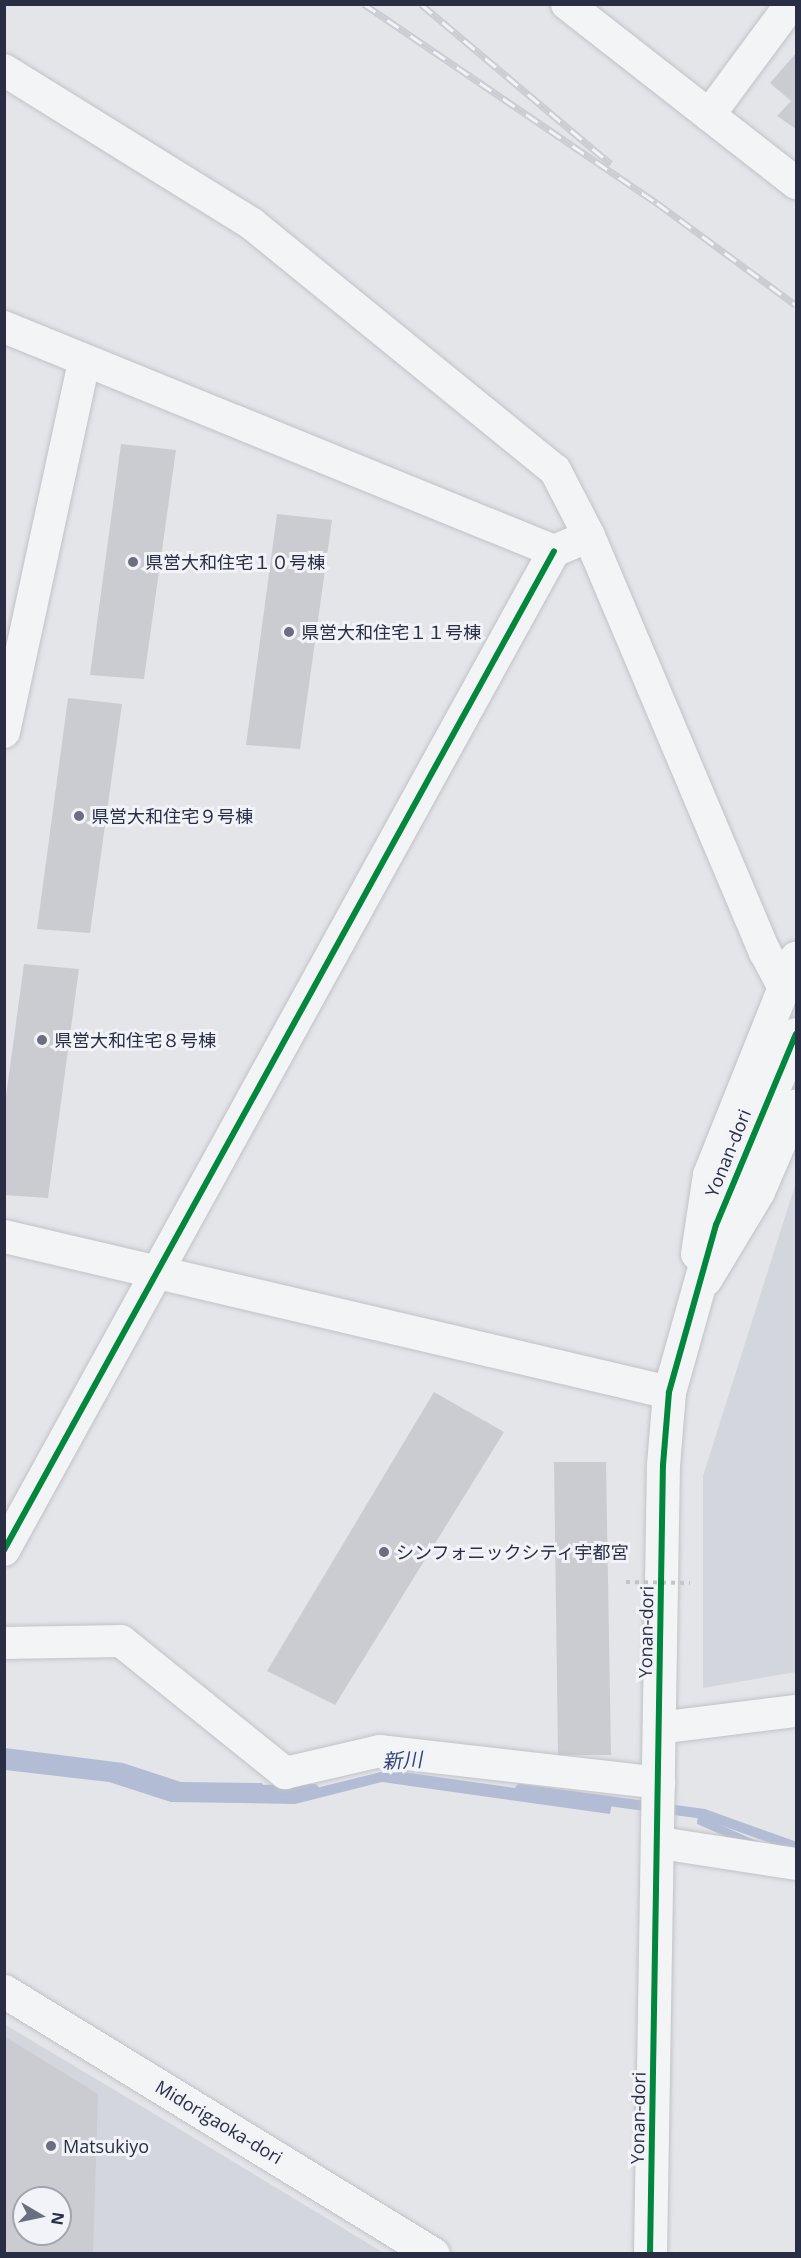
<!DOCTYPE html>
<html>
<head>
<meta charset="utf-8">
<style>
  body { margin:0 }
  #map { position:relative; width:801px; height:2258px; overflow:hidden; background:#e4e5e9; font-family:"Open Sans","Noto Sans JP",sans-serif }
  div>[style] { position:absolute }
  .built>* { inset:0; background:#d4d6de }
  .water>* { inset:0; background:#b2bcd5 }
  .stream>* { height:10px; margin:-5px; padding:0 5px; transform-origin:5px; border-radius:5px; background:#b2bcd5 }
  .building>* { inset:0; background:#cbccd1 }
  .roads { filter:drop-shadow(0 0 2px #c1c2c7) drop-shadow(0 0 2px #c1c2c7) }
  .minor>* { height:32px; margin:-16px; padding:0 16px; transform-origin:16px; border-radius:16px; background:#f3f4f6 }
  .tertiary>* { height:33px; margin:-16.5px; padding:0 16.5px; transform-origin:16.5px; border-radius:16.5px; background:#f3f4f6 }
  .rail>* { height:7px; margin-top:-3.5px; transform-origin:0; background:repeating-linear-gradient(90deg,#f2f3f8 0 14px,#cccdd1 0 28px); box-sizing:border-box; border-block:2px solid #cccdd1 }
  .path-bridge>* { height:4px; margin-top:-2px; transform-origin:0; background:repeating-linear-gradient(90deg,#c3c3c9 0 4.5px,transparent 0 9px) }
  .cycleway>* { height:6px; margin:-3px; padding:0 3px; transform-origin:3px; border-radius:3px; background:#00873e }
  .dots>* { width:16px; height:16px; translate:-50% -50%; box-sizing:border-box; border:3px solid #f2f3f8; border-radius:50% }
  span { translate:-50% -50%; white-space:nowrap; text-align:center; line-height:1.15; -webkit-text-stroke:6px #f2f3f8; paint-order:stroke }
  .poi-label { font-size:18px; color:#292e44 }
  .left { translate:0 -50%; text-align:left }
  .street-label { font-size:18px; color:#292e44 }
  .water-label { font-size:20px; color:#324479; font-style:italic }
  .frame { position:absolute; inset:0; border:6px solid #292e44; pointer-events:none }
  .north { position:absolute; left:12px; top:2186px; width:60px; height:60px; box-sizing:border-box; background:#f2f3f8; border:2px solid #a2a4b0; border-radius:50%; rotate:99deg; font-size:16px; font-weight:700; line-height:24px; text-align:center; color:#292e44 }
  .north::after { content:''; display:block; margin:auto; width:21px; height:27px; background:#6a6e7e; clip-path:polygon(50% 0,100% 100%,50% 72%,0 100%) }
</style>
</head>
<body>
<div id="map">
  <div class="built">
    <div style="clip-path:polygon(796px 1182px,796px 1672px,703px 1688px,703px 1476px)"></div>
    <div style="clip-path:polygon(evenodd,4px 2024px,133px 2101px,384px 2253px,5px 2253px,4px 2024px,24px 2198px,60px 2198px,60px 2234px,24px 2234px,24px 2198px)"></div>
  </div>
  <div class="water">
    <div style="clip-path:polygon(5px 1748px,123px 1763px,181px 1782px,262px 1783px,267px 1793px,292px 1794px,389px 1770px,612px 1802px,610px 1814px,382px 1782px,295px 1804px,171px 1802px,109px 1782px,5px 1770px)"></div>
    <div style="clip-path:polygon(698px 1815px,761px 1843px,759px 1851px,697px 1824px)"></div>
  </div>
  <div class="stream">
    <div style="left:520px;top:1789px;width:186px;rotate:7.7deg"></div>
    <div style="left:704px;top:1814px;width:98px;rotate:19.7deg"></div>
    <div style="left:252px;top:1790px;width:62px;rotate:-0.9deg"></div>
  </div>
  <div class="building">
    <div style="clip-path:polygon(796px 53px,796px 129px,777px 116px,791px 101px,770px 83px)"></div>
    <div style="clip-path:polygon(121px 444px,176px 450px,144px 679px,90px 675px)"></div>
    <div style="clip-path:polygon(277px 514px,332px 520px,300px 749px,246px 745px)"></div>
    <div style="clip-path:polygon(68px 698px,122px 704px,90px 933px,37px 929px)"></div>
    <div style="clip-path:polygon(24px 964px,79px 969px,48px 1198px,4px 1195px,4px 1111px)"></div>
    <div style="clip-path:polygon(434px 1392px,504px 1432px,335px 1705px,267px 1671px)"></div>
    <div style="clip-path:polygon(554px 1462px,606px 1462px,611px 1755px,558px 1755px)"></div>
    <div style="clip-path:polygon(evenodd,4px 2036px,98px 2094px,93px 2254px,4px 2254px,4px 2036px,24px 2198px,60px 2198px,60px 2234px,24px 2234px,24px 2198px)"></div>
  </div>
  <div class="roads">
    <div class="minor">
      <div style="left:567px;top:4px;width:291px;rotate:38deg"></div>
      <div style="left:4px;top:70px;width:292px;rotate:31.8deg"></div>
      <div style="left:252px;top:224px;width:390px;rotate:39.1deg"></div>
      <div style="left:555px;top:470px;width:74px;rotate:62.7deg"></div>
      <div style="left:709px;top:115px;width:138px;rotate:-53.5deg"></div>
      <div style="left:4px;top:327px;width:594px;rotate:22.16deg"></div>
      <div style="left:554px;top:551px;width:38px;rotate:-23deg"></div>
      <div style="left:589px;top:536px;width:452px;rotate:67.1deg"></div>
      <div style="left:765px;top:952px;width:40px;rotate:62deg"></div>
      <div style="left:4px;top:732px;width:379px;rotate:-77.8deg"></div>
      <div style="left:697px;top:1254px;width:80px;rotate:-81.4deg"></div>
      <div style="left:709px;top:1175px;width:234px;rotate:-68.2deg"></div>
      <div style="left:706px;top:1280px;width:103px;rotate:-58.9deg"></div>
      <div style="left:759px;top:1192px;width:94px;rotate:-66.7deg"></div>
      <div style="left:4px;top:1550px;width:1140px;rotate:-61.16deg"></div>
      <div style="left:4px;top:1643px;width:117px;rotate:-1deg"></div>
      <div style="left:121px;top:1641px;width:211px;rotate:38.8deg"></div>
      <div style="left:285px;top:1773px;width:98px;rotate:-13deg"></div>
      <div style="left:380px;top:1751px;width:281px;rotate:6.5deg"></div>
      <div style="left:659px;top:1728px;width:138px;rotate:-7.1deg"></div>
      <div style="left:660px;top:1843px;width:138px;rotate:8.8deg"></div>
    </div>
    <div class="tertiary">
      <div style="left:4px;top:1236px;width:683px;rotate:13.2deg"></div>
      <div style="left:4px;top:1991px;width:503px;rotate:31.51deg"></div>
      <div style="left:650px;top:2254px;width:789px;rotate:-89.06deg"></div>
      <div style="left:663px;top:1465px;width:73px;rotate:-85.3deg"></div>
      <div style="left:669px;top:1392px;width:173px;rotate:-74.3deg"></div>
      <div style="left:716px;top:1225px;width:207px;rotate:-67.3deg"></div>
    </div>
  </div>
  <div class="rail">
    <div style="left:364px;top:4px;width:354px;rotate:34.2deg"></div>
    <div style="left:657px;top:203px;width:172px;rotate:36.3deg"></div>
    <div style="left:421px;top:4px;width:248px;rotate:40.1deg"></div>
  </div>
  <div class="path-bridge">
    <div style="left:626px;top:1582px;width:64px;rotate:0.9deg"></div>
  </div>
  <div class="cycleway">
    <div style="left:4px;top:1550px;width:1140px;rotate:-61.16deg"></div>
    <div style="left:650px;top:2254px;width:789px;rotate:-89.06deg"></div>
    <div style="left:663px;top:1465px;width:73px;rotate:-85.3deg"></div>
    <div style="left:669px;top:1392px;width:173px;rotate:-74.3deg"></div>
    <div style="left:716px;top:1225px;width:207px;rotate:-67.3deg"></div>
  </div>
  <div class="dots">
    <div style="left:133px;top:562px;background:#6a6e7e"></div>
    <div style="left:289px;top:632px;background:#6a6e7e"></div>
    <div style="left:79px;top:816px;background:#6a6e7e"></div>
    <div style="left:42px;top:1040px;background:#6a6e7e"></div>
    <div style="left:384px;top:1552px;background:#6a6e7e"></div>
    <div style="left:51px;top:2146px;background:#6a6e7e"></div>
  </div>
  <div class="poi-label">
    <span class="left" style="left:145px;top:562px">県営大和住宅１０号棟</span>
    <span class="left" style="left:301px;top:632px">県営大和住宅１１号棟</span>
    <span class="left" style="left:91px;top:816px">県営大和住宅９号棟</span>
    <span class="left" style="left:54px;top:1040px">県営大和住宅８号棟</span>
    <span class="left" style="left:396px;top:1552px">シンフォニックシティ宇都宮</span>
    <span class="left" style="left:63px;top:2146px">Matsukiyo</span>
  </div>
  <div class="street-label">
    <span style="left:728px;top:1153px;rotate:-68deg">Yonan-dori</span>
    <span style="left:646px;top:1632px;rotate:-89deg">Yonan-dori</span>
    <span style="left:638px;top:2118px;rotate:-89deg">Yonan-dori</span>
    <span style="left:219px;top:2122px;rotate:31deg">Midorigaoka-dori</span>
  </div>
  <div class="water-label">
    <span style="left:402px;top:1760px;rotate:-3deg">新川</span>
  </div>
  <div class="frame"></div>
  <div class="north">N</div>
</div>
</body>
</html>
